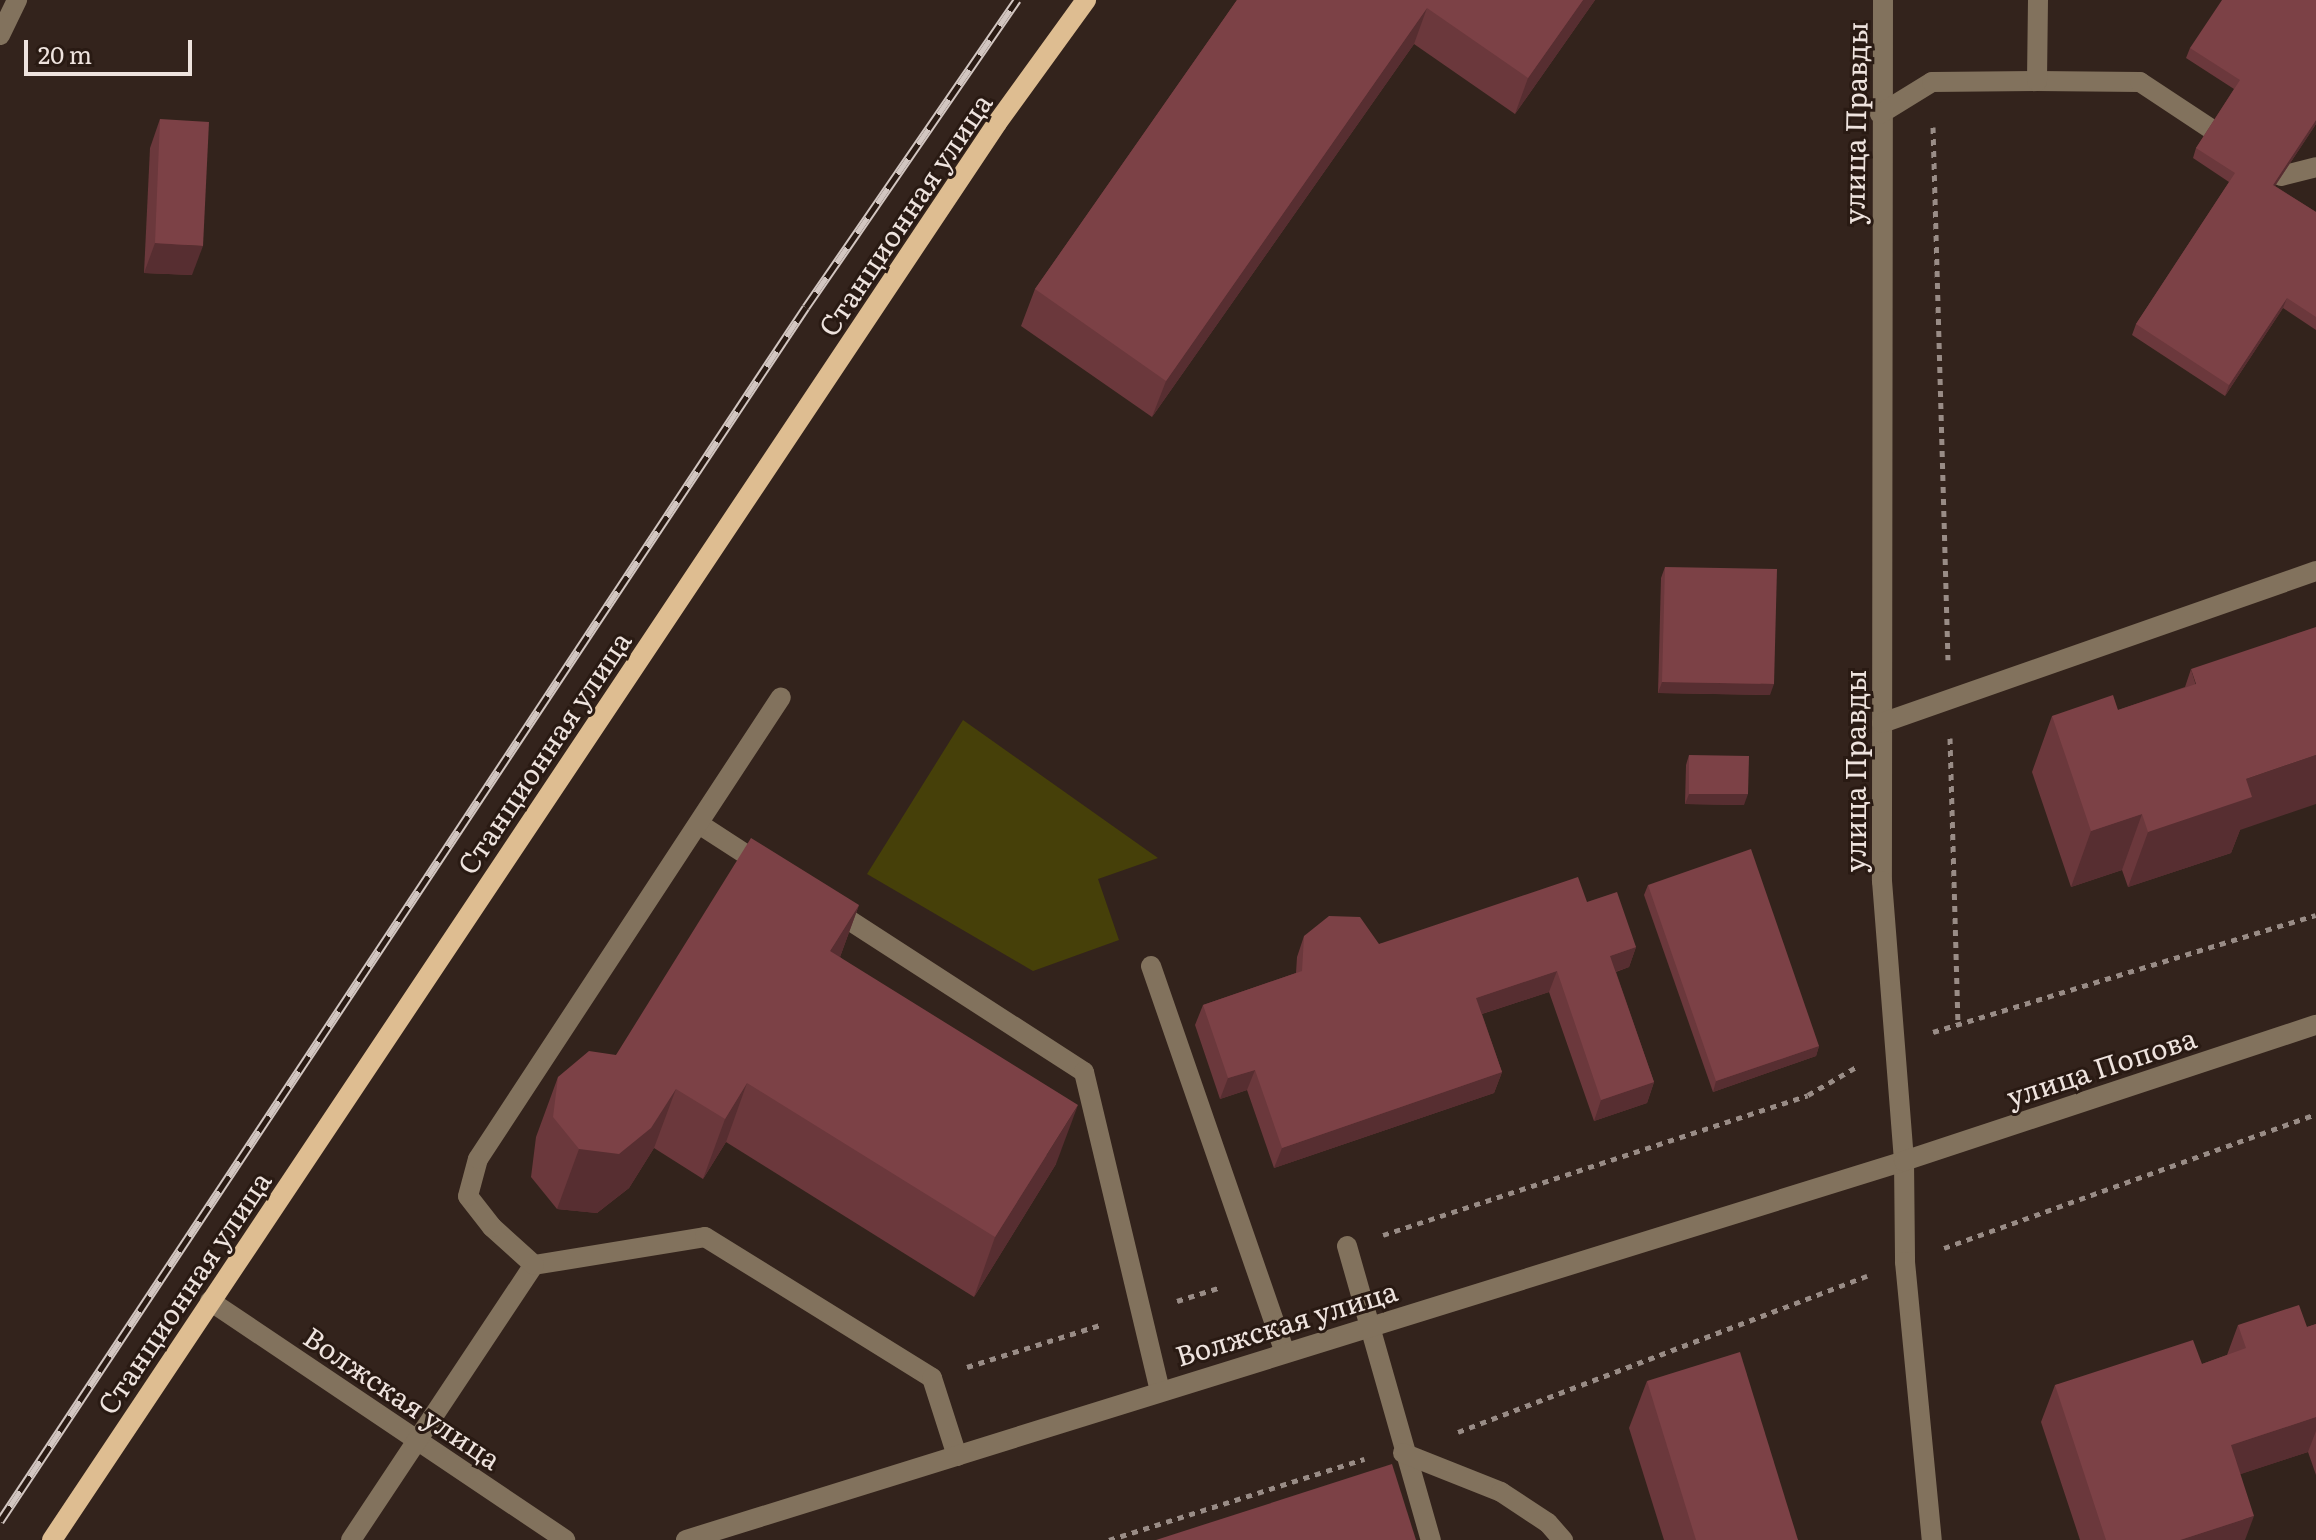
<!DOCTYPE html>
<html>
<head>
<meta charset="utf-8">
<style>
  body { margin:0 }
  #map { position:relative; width:2316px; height:1540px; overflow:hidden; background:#33231c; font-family:Literata,serif }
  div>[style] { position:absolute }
  .green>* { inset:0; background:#464009 }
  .path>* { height:5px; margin-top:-2.5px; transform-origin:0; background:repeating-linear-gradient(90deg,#998c86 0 6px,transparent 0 12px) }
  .minor>* { height:20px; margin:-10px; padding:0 10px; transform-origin:10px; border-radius:10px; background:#82725d }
  .major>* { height:20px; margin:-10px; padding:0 10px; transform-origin:10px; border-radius:10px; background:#debd91 }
  .rail>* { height:9px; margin-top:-4.5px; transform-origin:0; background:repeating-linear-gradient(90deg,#291a13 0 18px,#d2c6c1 0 36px); box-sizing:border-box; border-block:2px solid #d2c6c1 }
  .wall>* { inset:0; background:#6b383c }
  .shaded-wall>* { inset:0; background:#572e31 }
  .building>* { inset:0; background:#7c4146 }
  span { translate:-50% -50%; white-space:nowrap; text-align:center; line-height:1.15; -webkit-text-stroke:6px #291a13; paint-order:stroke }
  .street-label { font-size:28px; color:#eee3de }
  .scale { position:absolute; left:24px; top:40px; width:168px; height:36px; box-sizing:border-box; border:4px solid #eee3de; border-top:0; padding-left:10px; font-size:24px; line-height:28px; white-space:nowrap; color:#eee3de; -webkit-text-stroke:6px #291a13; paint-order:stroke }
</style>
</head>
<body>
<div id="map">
  <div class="green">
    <div style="clip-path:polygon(963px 720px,1158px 858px,1098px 879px,1119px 940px,1033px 971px,867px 874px)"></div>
  </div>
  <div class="path">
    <div style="left:1933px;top:127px;width:533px;rotate:88.39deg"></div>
    <div style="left:1950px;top:738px;width:285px;rotate:88.4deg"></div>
    <div style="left:1933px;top:1032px;width:400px;rotate:-17deg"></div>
    <div style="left:1383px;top:1235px;width:447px;rotate:-18.2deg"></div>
    <div style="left:1808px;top:1095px;width:58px;rotate:-30.1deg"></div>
    <div style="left:1944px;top:1248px;width:395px;rotate:-19.8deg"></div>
    <div style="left:1177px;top:1301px;width:46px;rotate:-17.7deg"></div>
    <div style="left:967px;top:1367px;width:143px;rotate:-17.5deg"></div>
    <div style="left:1458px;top:1432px;width:438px;rotate:-20.9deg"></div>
    <div style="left:1109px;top:1540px;width:268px;rotate:-17.6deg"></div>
  </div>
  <div class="minor">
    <div style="left:1883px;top:0;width:881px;rotate:90.07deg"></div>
    <div style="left:1882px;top:881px;width:281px;rotate:85.5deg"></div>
    <div style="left:1904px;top:1161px;width:101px;rotate:89.4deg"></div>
    <div style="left:1905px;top:1262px;width:279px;rotate:84.5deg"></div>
    <div style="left:0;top:35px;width:39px;rotate:-64deg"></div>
    <div style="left:2037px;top:81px;width:103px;rotate:0.6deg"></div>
    <div style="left:2140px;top:82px;width:85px;rotate:33.5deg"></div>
    <div style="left:1880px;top:114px;width:61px;rotate:-31.6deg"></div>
    <div style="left:1932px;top:82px;width:105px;rotate:-0.5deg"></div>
    <div style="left:2037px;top:81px;width:81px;rotate:-89.3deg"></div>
    <div style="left:2281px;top:176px;width:36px;rotate:-14deg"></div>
    <div style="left:1882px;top:723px;width:460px;rotate:-19.3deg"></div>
    <div style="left:699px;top:824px;width:77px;rotate:32.9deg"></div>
    <div style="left:832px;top:909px;width:300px;rotate:32.9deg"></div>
    <div style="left:1084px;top:1072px;width:328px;rotate:76.6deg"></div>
    <div style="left:1151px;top:966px;width:407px;rotate:70.9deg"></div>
    <div style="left:1347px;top:1246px;width:306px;rotate:74.1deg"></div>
    <div style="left:534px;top:1265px;width:173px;rotate:-9.3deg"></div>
    <div style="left:705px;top:1237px;width:267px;rotate:31.8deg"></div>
    <div style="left:932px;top:1378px;width:82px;rotate:72.2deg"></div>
    <div style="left:210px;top:1301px;width:428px;rotate:33.9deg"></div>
    <div style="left:1403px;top:1453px;width:105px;rotate:21.7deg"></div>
    <div style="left:1501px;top:1492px;width:56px;rotate:33.4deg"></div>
    <div style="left:1548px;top:1523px;width:23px;rotate:49deg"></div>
    <div style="left:351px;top:1540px;width:330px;rotate:-56.4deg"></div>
    <div style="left:534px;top:1265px;width:57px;rotate:-137.9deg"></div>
    <div style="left:492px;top:1227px;width:39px;rotate:-128deg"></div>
    <div style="left:468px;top:1196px;width:38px;rotate:-75deg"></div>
    <div style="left:478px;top:1159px;width:552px;rotate:-56.74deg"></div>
    <div style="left:686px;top:1540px;width:1276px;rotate:-17.28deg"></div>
    <div style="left:1904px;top:1161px;width:434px;rotate:-18.3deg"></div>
  </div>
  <div class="major">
    <div style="left:52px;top:1540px;width:1703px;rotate:-56.3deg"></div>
    <div style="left:997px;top:123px;width:152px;rotate:-54.1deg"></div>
  </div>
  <div class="rail">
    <div style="left:0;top:1521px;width:1457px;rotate:-56.42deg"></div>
    <div style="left:806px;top:307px;width:373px;rotate:-55.5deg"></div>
  </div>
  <div class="wall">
    <div style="clip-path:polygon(1237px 0,1595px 0,1515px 114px,1414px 44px,1152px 417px,1021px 326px,1035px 289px)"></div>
    <div style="clip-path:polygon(2316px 0,2316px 124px,2275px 186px,2316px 212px,2316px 330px,2283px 308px,2225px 396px,2132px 335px,2136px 324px,2229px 182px,2193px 158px,2196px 148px,2234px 89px,2186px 58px,2190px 48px)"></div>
    <div style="clip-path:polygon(160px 119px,192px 275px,144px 273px,150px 148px)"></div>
    <div style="clip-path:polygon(1665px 567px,1770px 695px,1658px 693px,1661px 578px)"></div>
    <div style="clip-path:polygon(2191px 669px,2240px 830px,2231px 853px,2128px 887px,2122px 870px,2071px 887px,2032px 772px,2052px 716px,2118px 710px,2185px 687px)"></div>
    <div style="clip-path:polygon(1689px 755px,1744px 805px,1685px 804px,1686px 765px)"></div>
    <div style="clip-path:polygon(1648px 885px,1819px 1046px,1816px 1056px,1713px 1092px,1644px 895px)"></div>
    <div style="clip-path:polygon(1587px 902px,1636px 947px,1629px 967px,1616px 972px,1654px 1082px,1647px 1103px,1594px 1121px,1549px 992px,1482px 1014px,1502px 1072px,1494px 1093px,1274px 1168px,1247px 1090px,1220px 1099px,1195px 1025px,1203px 1005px,1296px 973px,1297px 957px,1304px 936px,1379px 944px)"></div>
    <div style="clip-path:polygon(859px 905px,840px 957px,1056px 1164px,974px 1297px,726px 1142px,703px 1179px,654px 1148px,629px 1188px,597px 1213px,557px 1209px,531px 1177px,536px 1137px,558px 1077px,616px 1055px)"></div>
    <div style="clip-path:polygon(2316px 1324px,2316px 1475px,2308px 1452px,2240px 1474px,2245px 1540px,2080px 1540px,2041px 1422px,2055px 1385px,2202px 1364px,2227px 1355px,2238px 1325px,2307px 1327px)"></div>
    <div style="clip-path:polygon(1647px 1381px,1798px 1540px,1664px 1540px,1629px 1428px)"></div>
  </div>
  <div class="shaded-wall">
    <div style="clip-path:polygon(1583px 0,1595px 0,1515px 114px,1528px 78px)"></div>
    <div style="clip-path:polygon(1427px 8px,1414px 44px,1152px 417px,1166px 381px)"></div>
    <div style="clip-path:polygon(2316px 120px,2316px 124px,2269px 195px,2273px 185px)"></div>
    <div style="clip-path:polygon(155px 243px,203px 246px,192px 275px,144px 273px)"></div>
    <div style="clip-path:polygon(2287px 298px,2283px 308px,2225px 396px,2229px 385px)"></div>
    <div style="clip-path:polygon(1662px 682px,1774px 684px,1770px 695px,1658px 693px)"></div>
    <div style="clip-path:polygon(2316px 755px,2316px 804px,2240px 830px,2231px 853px,2128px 887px,2148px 832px,2246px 779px)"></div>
    <div style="clip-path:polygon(1689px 794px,1748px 794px,1744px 805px,1685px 804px)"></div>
    <div style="clip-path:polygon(2142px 814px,2122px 870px,2071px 887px,2091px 831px)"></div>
    <div style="clip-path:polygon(859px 905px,837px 965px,830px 951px)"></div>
    <div style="clip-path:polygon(1636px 947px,1629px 967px,1603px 976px,1610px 956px)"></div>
    <div style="clip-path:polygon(1557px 971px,1549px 992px,1469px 1018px,1476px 998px)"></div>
    <div style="clip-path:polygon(1819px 1046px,1816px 1056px,1713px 1092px,1716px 1081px)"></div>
    <div style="clip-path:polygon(1255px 1070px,1247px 1090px,1220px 1099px,1228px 1078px)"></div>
    <div style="clip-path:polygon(1502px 1072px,1494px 1093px,1274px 1168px,1282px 1148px)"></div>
    <div style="clip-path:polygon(1654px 1082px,1647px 1103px,1594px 1121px,1601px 1100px)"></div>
    <div style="clip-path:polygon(747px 1083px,726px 1142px,703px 1179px,725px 1119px)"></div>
    <div style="clip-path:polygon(676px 1089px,654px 1148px,629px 1188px,597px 1213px,557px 1209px,579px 1149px)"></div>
    <div style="clip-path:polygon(1078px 1105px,1056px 1164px,974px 1297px,995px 1237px)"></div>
    <div style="clip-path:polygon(2316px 1417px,2316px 1431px,2308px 1452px,2217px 1482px,2231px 1445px)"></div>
    <div style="clip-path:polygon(2254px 1516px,2245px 1540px,2180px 1540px)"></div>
  </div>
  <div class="building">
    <div style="clip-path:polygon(1237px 0,1583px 0,1528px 78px,1427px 8px,1166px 381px,1035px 289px)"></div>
    <div style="clip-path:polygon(2222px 0,2316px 0,2316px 120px,2273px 185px,2316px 212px,2316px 317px,2287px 298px,2229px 385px,2136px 324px,2235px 173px,2196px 148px,2240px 80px,2190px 48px)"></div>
    <div style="clip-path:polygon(160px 119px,209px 122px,203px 246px,155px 243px)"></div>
    <div style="clip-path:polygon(1665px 567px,1777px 569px,1774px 684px,1662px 682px)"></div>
    <div style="clip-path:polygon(2316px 627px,2316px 755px,2246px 779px,2252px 797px,2148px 832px,2142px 814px,2091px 831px,2052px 716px,2113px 695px,2118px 710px,2196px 684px,2191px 669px)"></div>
    <div style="clip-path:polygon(1689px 755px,1749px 756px,1748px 794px,1689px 794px)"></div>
    <div style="clip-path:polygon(751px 838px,859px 905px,830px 951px,1078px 1105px,995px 1237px,747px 1083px,725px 1119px,676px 1089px,651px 1128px,619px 1154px,579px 1149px,553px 1117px,558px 1077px,589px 1051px,616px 1055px)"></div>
    <div style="clip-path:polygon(1751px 849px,1819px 1046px,1716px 1081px,1648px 885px)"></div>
    <div style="clip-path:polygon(1578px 877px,1587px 902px,1617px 892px,1636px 947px,1610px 956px,1654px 1082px,1601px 1100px,1557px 971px,1476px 998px,1502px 1072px,1282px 1148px,1255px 1070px,1228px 1078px,1203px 1005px,1302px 971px,1304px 936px,1329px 916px,1360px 917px,1379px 944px)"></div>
    <div style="clip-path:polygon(2299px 1305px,2307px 1327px,2316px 1324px,2316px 1417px,2231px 1445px,2254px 1516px,2180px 1540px,2106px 1540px,2055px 1385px,2193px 1340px,2202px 1364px,2246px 1348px,2238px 1325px)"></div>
    <div style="clip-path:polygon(1740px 1352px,1798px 1540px,1696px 1540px,1647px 1381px)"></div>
    <div style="clip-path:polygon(1392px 1464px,1416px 1540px,1156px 1540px)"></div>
  </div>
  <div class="street-label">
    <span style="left:1854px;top:123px;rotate:-89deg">улица Правды</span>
    <span style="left:904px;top:214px;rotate:-56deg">Станционная улица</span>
    <span style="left:543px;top:752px;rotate:-56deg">Станционная улица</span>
    <span style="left:1854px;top:771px;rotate:-90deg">улица Правды</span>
    <span style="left:2101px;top:1066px;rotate:-18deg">улица Попова</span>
    <span style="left:183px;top:1292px;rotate:-56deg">Станционная улица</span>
    <span style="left:1286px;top:1322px;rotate:-17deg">Волжская улица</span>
    <span style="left:403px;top:1397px;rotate:34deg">Волжская улица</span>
  </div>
  <div class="scale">20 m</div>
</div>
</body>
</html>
